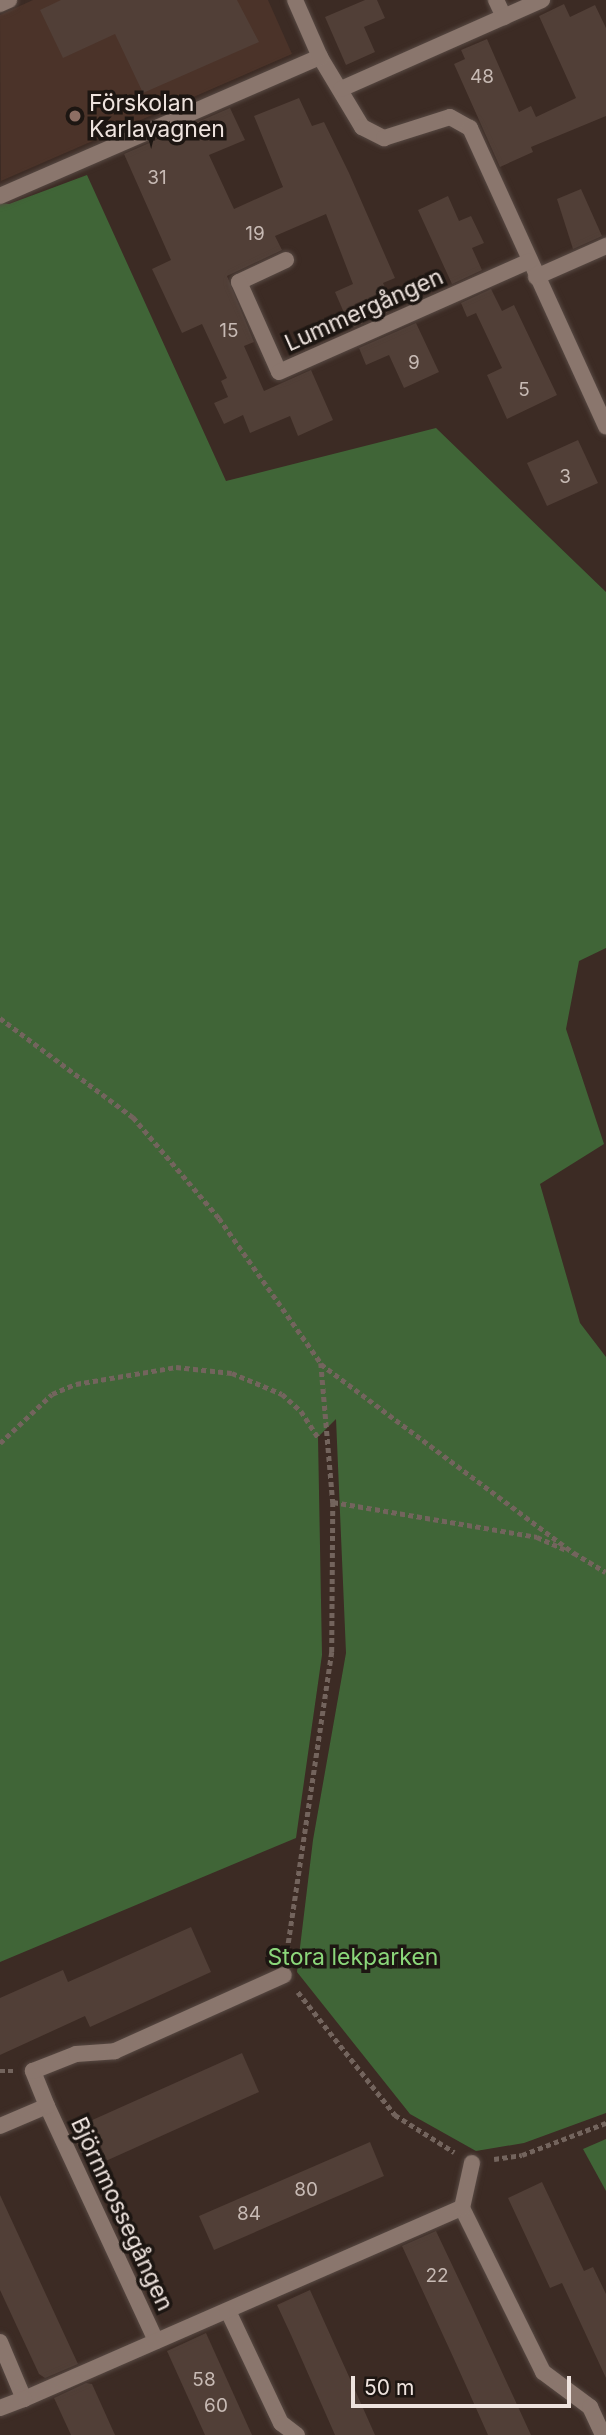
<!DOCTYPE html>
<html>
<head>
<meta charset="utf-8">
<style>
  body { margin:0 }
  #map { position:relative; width:606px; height:2435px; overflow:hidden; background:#3c2b24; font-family:Inter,sans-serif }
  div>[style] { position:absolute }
  .built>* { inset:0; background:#4b3329 }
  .green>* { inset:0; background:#406537 }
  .building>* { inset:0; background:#513f37 }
  .path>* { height:4.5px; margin-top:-2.25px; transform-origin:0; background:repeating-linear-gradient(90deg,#73645d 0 5px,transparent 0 8.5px) }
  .roads { filter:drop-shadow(0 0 2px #574943) drop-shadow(0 0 2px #574943) }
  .service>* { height:16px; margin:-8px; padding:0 8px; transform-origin:8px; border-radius:8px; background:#8a766d }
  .dots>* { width:19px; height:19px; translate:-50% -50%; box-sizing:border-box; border:4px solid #1d1612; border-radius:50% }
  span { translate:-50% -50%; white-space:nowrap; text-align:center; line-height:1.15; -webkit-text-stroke:7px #1d1612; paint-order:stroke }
  .number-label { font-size:19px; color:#c7bab4 }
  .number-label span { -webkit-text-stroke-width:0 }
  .poi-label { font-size:23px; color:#eee3de }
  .left { translate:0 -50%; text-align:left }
  .street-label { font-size:23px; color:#eee3de }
  .park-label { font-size:23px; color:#8bd67a }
  .scale { position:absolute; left:351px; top:2376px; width:220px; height:32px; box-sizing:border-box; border:4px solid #eee3de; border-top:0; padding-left:9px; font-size:21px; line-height:24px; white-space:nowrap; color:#eee3de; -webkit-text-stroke:5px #1d1612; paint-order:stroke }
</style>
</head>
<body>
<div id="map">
  <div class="built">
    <div style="clip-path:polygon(33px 0,268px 0,292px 54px,1px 181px,0 15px)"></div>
  </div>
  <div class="green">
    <div style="clip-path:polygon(87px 175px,226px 481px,436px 428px,606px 592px,606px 948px,579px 961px,566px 1029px,604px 1144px,540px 1184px,580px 1323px,606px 1357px,606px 2113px,524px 2143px,476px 2151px,410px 2114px,297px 1972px,313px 1840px,346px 1653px,336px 1419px,318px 1437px,322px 1655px,296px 1838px,0 1962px,0 203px,9px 204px)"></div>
    <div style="clip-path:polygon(606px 2139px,606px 2191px,583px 2149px)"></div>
  </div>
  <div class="building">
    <div style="clip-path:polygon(61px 0,237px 0,259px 42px,143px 93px,115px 34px,63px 58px,40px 10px)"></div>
    <div style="clip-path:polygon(365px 0,377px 0,385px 18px,364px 27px,375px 52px,346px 65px,325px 17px)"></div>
    <div style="clip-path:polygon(564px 4px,570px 17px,595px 5px,606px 28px,606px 116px,531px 147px,533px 152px,500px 167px,454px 64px,465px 59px,461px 50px,487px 39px,519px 112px,531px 106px,536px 117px,576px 98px,539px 16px)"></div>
    <div style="clip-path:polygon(299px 98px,312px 126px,324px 122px,349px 173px,395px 278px,383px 283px,395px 309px,351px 329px,335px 292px,353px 284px,326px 214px,275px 236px,282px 250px,227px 276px,254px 342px,244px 346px,264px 391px,311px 370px,333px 420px,298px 436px,290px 416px,250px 433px,243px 415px,224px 424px,214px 403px,228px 397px,221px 381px,227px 378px,202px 324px,182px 333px,152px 269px,171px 260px,124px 154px,230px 108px,245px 140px,209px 155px,234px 209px,283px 187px,254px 116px)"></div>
    <div style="clip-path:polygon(581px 189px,602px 236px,573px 249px,557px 199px)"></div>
    <div style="clip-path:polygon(448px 196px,459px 221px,471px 216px,484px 243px,472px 248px,482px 270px,452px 284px,418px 210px)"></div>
    <div style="clip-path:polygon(491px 289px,502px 311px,514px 305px,557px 395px,507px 419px,487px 375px,502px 368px,476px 313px,467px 317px,461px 303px)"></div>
    <div style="clip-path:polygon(416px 323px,439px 372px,404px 388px,389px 355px,366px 365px,359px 348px)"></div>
    <div style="clip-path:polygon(578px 440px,598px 483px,547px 506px,527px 463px)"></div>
    <div style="clip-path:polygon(191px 1927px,211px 1972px,90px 2027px,85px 2016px,0 2055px,0 1998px,63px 1970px,68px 1982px)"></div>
    <div style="clip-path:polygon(242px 2053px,259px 2092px,88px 2169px,70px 2130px)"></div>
    <div style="clip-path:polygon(370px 2142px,384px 2176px,214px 2250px,199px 2216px)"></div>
    <div style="clip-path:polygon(542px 2182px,584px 2271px,593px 2267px,606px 2294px,606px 2378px,562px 2283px,550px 2288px,508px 2198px)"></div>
    <div style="clip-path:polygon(0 2195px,78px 2364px,45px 2378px,39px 2374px,0 2290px)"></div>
    <div style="clip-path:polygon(436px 2231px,472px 2307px,531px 2435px,488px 2435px,454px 2359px,402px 2246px)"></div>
    <div style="clip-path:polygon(310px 2290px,351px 2381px,375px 2435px,335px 2435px,291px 2335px,277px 2305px)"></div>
    <div style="clip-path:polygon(206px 2333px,252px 2435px,205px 2435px,167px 2351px)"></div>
    <div style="clip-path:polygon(86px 2383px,92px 2384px,115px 2435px,71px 2435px,54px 2398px)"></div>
  </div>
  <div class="path">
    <div style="left:0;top:1018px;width:166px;rotate:36.7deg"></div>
    <div style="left:133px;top:1117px;width:133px;rotate:49.6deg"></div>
    <div style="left:219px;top:1218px;width:177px;rotate:54.9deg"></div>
    <div style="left:321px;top:1363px;width:140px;rotate:85.1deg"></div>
    <div style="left:333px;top:1502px;width:150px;rotate:90.4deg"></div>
    <div style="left:332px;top:1652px;width:304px;rotate:98.5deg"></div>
    <div style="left:321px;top:1364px;width:317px;rotate:36.8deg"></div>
    <div style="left:0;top:1443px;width:71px;rotate:-43.3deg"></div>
    <div style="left:52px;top:1394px;width:26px;rotate:-23deg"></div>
    <div style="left:76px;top:1384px;width:101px;rotate:-9.6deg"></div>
    <div style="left:176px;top:1367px;width:56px;rotate:6.1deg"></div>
    <div style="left:232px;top:1373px;width:54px;rotate:22.8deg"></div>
    <div style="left:282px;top:1394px;width:25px;rotate:42deg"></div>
    <div style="left:301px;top:1411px;width:31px;rotate:57deg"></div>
    <div style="left:333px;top:1502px;width:207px;rotate:9.7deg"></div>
    <div style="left:537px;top:1537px;width:32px;rotate:24deg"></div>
    <div style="left:574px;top:1553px;width:37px;rotate:31deg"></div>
    <div style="left:298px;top:1992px;width:157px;rotate:51.7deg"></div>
    <div style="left:395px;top:2115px;width:70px;rotate:32.1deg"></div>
    <div style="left:0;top:2071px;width:13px"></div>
    <div style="left:494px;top:2159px;width:28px;rotate:-8deg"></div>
    <div style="left:522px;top:2155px;width:90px;rotate:-20.9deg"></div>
  </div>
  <div class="roads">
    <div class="service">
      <div style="left:496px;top:0;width:19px;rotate:65deg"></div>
      <div style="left:0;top:4px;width:10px;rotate:-24deg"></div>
      <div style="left:320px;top:57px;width:82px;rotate:59deg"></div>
      <div style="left:362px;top:127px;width:25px;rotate:27deg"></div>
      <div style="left:384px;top:138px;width:69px;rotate:-17.7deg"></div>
      <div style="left:450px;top:117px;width:23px;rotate:29deg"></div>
      <div style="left:470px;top:128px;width:328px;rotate:65.5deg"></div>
      <div style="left:341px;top:89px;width:220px;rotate:-23.9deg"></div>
      <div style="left:0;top:196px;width:349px;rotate:-23.5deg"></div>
      <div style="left:320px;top:57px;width:62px;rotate:-113.7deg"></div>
      <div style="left:286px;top:260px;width:52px;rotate:154.9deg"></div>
      <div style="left:239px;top:282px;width:98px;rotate:66deg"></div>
      <div style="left:279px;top:372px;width:274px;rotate:-23.9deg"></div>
      <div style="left:536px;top:277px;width:77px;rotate:-23.9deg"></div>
      <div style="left:47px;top:2106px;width:259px;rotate:65.1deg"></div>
      <div style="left:0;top:2126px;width:51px;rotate:-23.1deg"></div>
      <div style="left:47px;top:2106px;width:38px;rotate:-112deg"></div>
      <div style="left:33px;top:2071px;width:46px;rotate:-21.6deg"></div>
      <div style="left:76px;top:2054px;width:39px;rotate:-4deg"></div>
      <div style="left:115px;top:2051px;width:185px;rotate:-24.2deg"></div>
      <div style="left:462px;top:2208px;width:183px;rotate:63.7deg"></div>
      <div style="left:543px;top:2372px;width:59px;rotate:36.7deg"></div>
      <div style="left:590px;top:2407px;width:31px;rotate:65deg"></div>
      <div style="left:228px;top:2311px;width:124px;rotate:64.7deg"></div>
      <div style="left:281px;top:2423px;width:20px;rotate:37deg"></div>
      <div style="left:0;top:2342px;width:62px;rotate:67.2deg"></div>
      <div style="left:24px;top:2399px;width:478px;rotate:-23.6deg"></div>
      <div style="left:462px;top:2208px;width:46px;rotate:-77.5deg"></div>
      <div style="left:0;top:2408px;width:26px;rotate:-21deg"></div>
    </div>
  </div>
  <div class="dots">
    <div style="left:75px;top:116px;background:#8d6e63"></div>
  </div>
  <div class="number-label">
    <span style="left:482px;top:77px">48</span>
    <span style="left:157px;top:178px">31</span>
    <span style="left:255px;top:234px">19</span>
    <span style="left:229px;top:331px">15</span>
    <span style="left:414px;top:363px">9</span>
    <span style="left:524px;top:390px">5</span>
    <span style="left:565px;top:477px">3</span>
    <span style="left:306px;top:2190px">80</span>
    <span style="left:249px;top:2214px">84</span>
    <span style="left:437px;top:2276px">22</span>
    <span style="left:204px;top:2380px">58</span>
    <span style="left:216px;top:2406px">60</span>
  </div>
  <div class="poi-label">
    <span class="left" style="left:89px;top:116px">Förskolan<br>Karlavagnen</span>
  </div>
  <div class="street-label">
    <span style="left:364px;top:310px;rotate:-24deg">Lummergången</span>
    <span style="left:122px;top:2214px;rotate:65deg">Björnmossegången</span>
  </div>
  <div class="park-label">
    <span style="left:353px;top:1957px">Stora lekparken</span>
  </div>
  <div class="scale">50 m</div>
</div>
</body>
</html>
